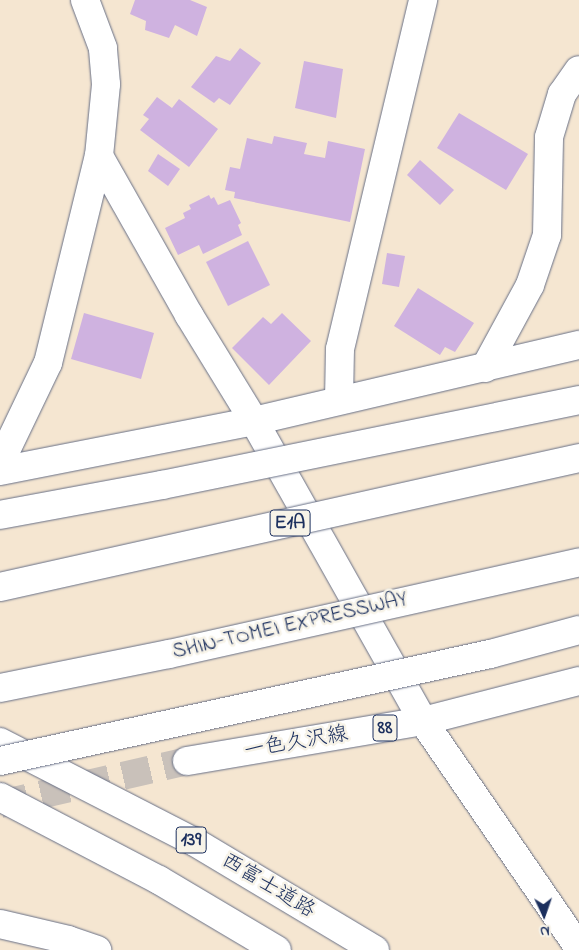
<!DOCTYPE html>
<html>
<head>
<meta charset="utf-8">
<style>
  body { margin:0 }
  #map { position:relative; width:579px; height:950px; overflow:hidden; background:#f5e6d1; font-family:"Indie Flower","Klee One",sans-serif }
  div>[style] { position:absolute }
  .building>* { inset:0; background:#cfb2e0 }
  .primary-tunnel>* { height:28px; margin-top:-14px; transform-origin:0; background:repeating-linear-gradient(90deg,#c9c1ba 0 28px,transparent 0 42px) }
  .roads { filter:drop-shadow(0 0 1px #676f86) drop-shadow(0 0 1px #676f86) }
  .minor>* { height:28px; margin:-14px; padding:0 14px; transform-origin:14px; border-radius:14px; background:#fff }
  .tertiary>* { height:28px; margin:-14px; padding:0 14px; transform-origin:14px; border-radius:14px; background:#fff }
  .primary>* { height:28px; margin:-14px; padding:0 14px; transform-origin:14px; border-radius:14px; background:#fff }
  .motorway>* { height:28px; margin:-14px; padding:0 14px; transform-origin:14px; border-radius:14px; background:#fff }
  .bridges { filter:drop-shadow(0 0 1px #676f86) drop-shadow(0 0 1px #676f86) }
  .motorway-bridge>* { height:28px; margin:-14px; padding:0 14px; transform-origin:14px; border-radius:14px; background:#fff }
  span { translate:-50% -50%; white-space:nowrap; text-align:center; line-height:1.15; -webkit-text-stroke:5px #f7f3e8; paint-order:stroke }
  .shield-label span { padding:1px 4px; background:#f7f3e8; border:1px solid; border-radius:4px; -webkit-text-stroke-width:0 }
  .shield-label { font-size:20px; color:#1b2f5e; font-weight:700 }
  .street-label { font-size:21px; color:#1b2f5e }
  .north { position:absolute; left:519px; top:890px; width:50px; height:50px; -webkit-text-stroke:4px #f7f3e8; paint-order:stroke; rotate:177deg; font-size:14px; font-weight:700; line-height:20px; text-align:center; color:#1b2f5e }
  .north::after { content:''; display:block; margin:auto; width:18px; height:22px; background:#1b2f5e; clip-path:polygon(50% 0,100% 100%,50% 72%,0 100%) }
</style>
</head>
<body>
<div id="map">
  <div class="building">
    <div style="clip-path:polygon(135px 0,190px 0,207px 7px,197px 36px,175px 25px,169px 38px,145px 30px,146px 21px,130px 14px)"></div>
    <div style="clip-path:polygon(240px 48px,261px 63px,230px 105px,219px 98px,214px 103px,191px 87px,216px 56px,230px 61px)"></div>
    <div style="clip-path:polygon(304px 61px,343px 69px,336px 118px,295px 108px)"></div>
    <div style="clip-path:polygon(157px 97px,172px 108px,179px 99px,218px 129px,189px 167px,140px 130px,149px 119px,143px 115px)"></div>
    <div style="clip-path:polygon(459px 113px,528px 154px,506px 190px,437px 148px)"></div>
    <div style="clip-path:polygon(274px 136px,307px 143px,304px 154px,325px 158px,328px 141px,365px 149px,350px 222px,234px 198px,235px 192px,225px 190px,230px 167px,240px 169px,247px 138px,272px 144px)"></div>
    <div style="clip-path:polygon(158px 154px,180px 169px,168px 186px,148px 171px)"></div>
    <div style="clip-path:polygon(420px 160px,454px 190px,440px 205px,407px 175px)"></div>
    <div style="clip-path:polygon(209px 195px,211px 199px,214px 197px,218px 205px,230px 200px,241px 223px,238px 225px,242px 235px,203px 254px,199px 245px,178px 255px,165px 228px,185px 218px,183px 213px,191px 209px,189px 205px)"></div>
    <div style="clip-path:polygon(248px 241px,270px 285px,228px 306px,206px 262px)"></div>
    <div style="clip-path:polygon(387px 253px,405px 256px,399px 287px,382px 284px)"></div>
    <div style="clip-path:polygon(418px 288px,474px 323px,455px 352px,445px 347px,440px 355px,394px 326px)"></div>
    <div style="clip-path:polygon(84px 313px,154px 333px,141px 379px,71px 359px)"></div>
    <div style="clip-path:polygon(282px 313px,311px 341px,269px 385px,232px 348px,263px 317px,271px 324px)"></div>
  </div>
  <div class="primary-tunnel">
    <div style="left:0;top:804px;width:192px;rotate:-12.9deg"></div>
  </div>
  <div class="roads">
    <div class="minor">
      <div style="left:99px;top:156px;width:183px;rotate:60.5deg"></div>
      <div style="left:189px;top:315px;width:124px;rotate:58.5deg"></div>
      <div style="left:254px;top:421px;width:344px;rotate:60.6deg"></div>
      <div style="left:423px;top:721px;width:275px;rotate:55.5deg"></div>
      <div style="left:485px;top:368px;width:94px;rotate:-61.5deg"></div>
      <div style="left:530px;top:285px;width:53px;rotate:-71.2deg"></div>
      <div style="left:547px;top:235px;width:98px;rotate:-88.8deg"></div>
      <div style="left:549px;top:137px;width:45px;rotate:-73.2deg"></div>
      <div style="left:562px;top:94px;width:29px;rotate:-55deg"></div>
      <div style="left:339px;top:400px;width:51px;rotate:-88.9deg"></div>
      <div style="left:340px;top:349px;width:359px;rotate:-76.6deg"></div>
      <div style="left:0;top:463px;width:111px;rotate:-64.4deg"></div>
      <div style="left:48px;top:363px;width:213px;rotate:-76.2deg"></div>
      <div style="left:99px;top:156px;width:72px;rotate:-84.4deg"></div>
      <div style="left:106px;top:84px;width:36px;rotate:-95deg"></div>
      <div style="left:103px;top:48px;width:51px;rotate:-110.6deg"></div>
      <div style="left:0;top:471px;width:259px;rotate:-11.1deg"></div>
      <div style="left:254px;top:421px;width:334px;rotate:-13.2deg"></div>
    </div>
    <div class="tertiary">
      <div style="left:0;top:924px;width:70px;rotate:13.2deg"></div>
      <div style="left:68px;top:940px;width:31px;rotate:19deg"></div>
    </div>
    <div class="primary">
      <div style="left:187px;top:761px;width:239px;rotate:-9.6deg"></div>
      <div style="left:423px;top:721px;width:161px;rotate:-14.4deg"></div>
    </div>
    <div class="motorway">
      <div style="left:0;top:742px;width:217px;rotate:27.2deg"></div>
      <div style="left:193px;top:841px;width:212px;rotate:30.9deg"></div>
      <div style="left:0;top:797px;width:179px;rotate:27.6deg"></div>
      <div style="left:159px;top:880px;width:137px;rotate:30.7deg"></div>
    </div>
  </div>
  <div class="bridges">
    <div class="motorway-bridge">
      <div style="left:0;top:515px;width:165px;rotate:-10.5deg"></div>
      <div style="left:162px;top:485px;width:426px;rotate:-11.5deg"></div>
      <div style="left:0;top:587px;width:593px;rotate:-12.56deg"></div>
      <div style="left:0;top:688px;width:172px;rotate:-11.4deg"></div>
      <div style="left:169px;top:654px;width:420px;rotate:-12.6deg"></div>
      <div style="left:0;top:761px;width:502px;rotate:-12.32deg"></div>
      <div style="left:490px;top:654px;width:92px;rotate:-15.1deg"></div>
    </div>
  </div>
  <div class="shield-label">
    <span style="left:290px;top:523px">E1A</span>
    <span style="left:385px;top:728px">88</span>
    <span style="left:191px;top:840px">139</span>
  </div>
  <div class="street-label">
    <span style="left:290px;top:626px;rotate:-13deg">SHIN-TOMEI EXPRESSWAY</span>
    <span style="left:296px;top:743px;rotate:-10deg">一色久沢線</span>
    <span style="left:268px;top:886px;rotate:31deg">西富士道路</span>
  </div>
  <div class="north">N</div>
</div>
</body>
</html>
